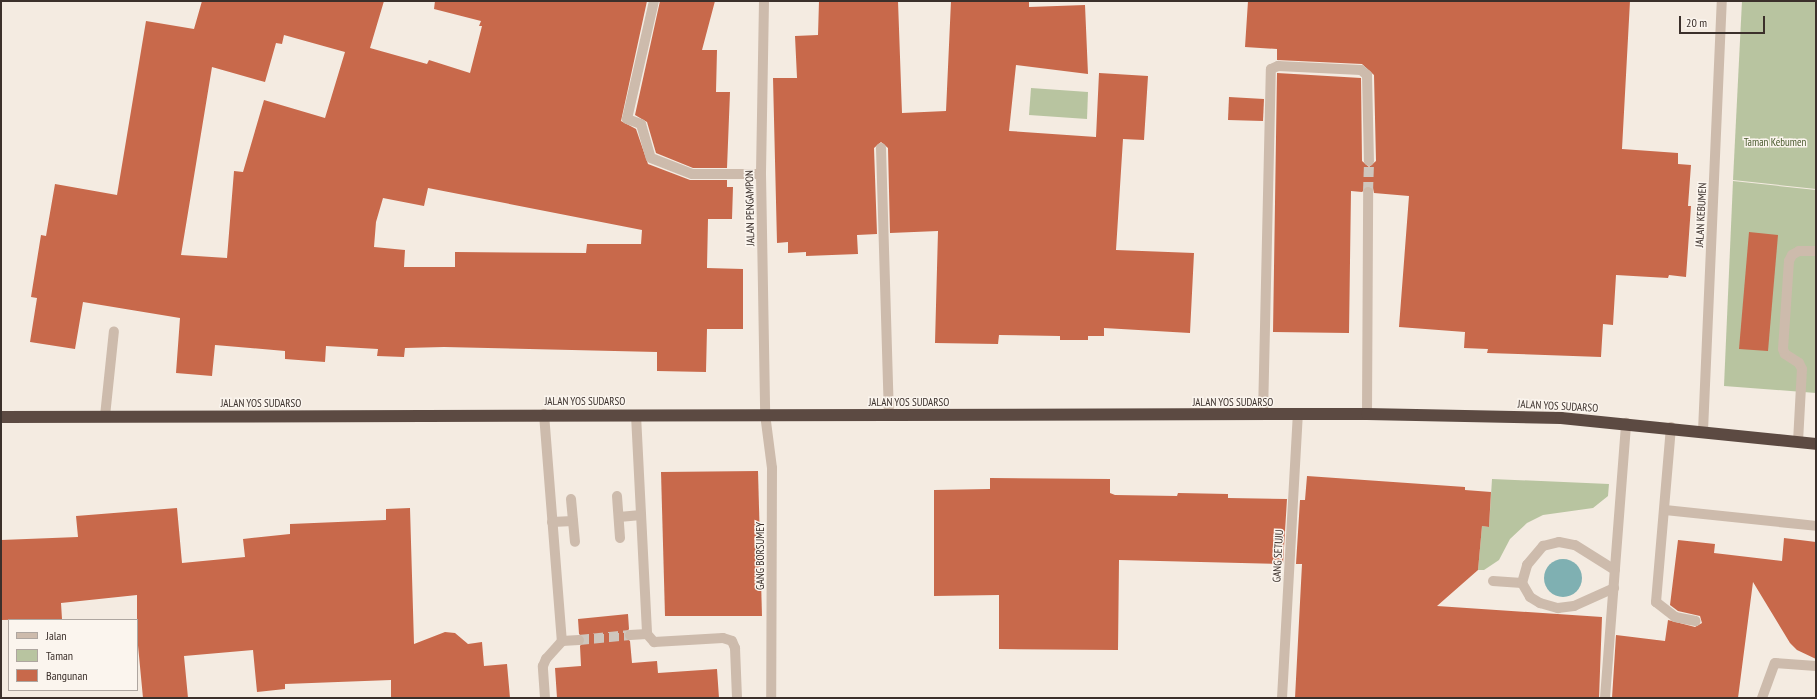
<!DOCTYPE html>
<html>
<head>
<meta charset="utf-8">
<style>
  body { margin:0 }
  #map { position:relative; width:1817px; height:699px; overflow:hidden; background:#f4ebe1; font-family:"PT Sans Narrow",sans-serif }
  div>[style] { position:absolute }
  .green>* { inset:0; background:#b8c4a0 }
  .water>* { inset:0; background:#7fb0b2 }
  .round { border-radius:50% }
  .building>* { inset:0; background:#c8694b }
  .minor-tunnel>* { height:10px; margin-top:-5px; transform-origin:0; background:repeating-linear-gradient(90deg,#cfc6bd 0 10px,transparent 0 15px) }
  .minor>* { height:10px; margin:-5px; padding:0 5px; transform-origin:5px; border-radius:5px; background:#cdbbac }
  .highway>* { height:12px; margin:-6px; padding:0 6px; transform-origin:6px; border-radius:6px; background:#5c4a42 }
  span { translate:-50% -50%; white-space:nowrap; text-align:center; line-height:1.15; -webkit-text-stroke:3px #fbf5ee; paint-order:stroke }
  .park-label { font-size:11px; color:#4a5a2e }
  .street-label { font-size:11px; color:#3b302b }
  .frame { position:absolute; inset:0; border:2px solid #3b302b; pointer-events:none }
  .legend { position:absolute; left:8px; top:619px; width:130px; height:72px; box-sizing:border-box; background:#fbf5ee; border:1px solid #aea6a0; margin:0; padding:5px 7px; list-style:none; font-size:12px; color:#3b302b }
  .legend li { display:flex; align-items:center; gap:8px; height:20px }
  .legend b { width:20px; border:1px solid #aea6a0 }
  .scale { position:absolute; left:1679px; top:16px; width:86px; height:18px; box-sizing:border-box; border:2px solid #3b302b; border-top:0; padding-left:5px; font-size:12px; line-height:14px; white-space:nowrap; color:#3b302b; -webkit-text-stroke:3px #fbf5ee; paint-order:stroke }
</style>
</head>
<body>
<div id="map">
  <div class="green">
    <div style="clip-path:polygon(1742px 1px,1816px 1px,1816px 189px,1733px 180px)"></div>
    <div style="clip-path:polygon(1031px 88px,1088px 92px,1087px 119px,1029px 115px)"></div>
    <div style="clip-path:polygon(1733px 181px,1816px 190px,1816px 393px,1724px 386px)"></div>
    <div style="clip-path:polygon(1492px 479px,1609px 484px,1608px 496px,1593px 508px,1543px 515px,1527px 523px,1510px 539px,1499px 560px,1484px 570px,1478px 570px,1482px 526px,1489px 527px)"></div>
  </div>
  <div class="water">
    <div class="round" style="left:1544px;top:559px;width:38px;height:38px"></div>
  </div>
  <div class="building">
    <div style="clip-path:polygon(evenodd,202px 1px,384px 1px,370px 48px,427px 64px,429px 60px,470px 73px,482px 26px,479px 26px,481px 21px,434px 9px,435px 1px,647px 1px,621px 121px,636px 129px,648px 164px,690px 180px,727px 180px,727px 187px,733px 187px,732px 219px,708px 219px,707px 268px,743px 269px,743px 329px,707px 329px,706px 372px,657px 371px,657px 352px,444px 347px,405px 348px,404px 357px,377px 356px,378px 349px,326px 346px,325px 362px,285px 359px,285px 351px,215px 345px,212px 376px,176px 373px,180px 318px,83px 302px,75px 349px,30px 342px,37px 298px,31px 297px,41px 235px,46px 236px,55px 184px,117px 195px,146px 21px,194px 29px,202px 1px,284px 35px,345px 52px,325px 118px,264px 100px,243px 172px,234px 171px,227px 258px,181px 255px,212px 67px,265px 82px,276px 43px,282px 44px,284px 35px,202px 1px,428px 188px,642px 230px,641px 244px,587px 244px,586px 253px,455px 252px,455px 267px,404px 267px,405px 250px,374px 247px,376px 222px,383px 198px,424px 206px,428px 188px)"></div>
    <div style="clip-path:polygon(660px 1px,715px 1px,702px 50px,717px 50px,716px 92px,730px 92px,727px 168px,693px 168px,656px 153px,647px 122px,635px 115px)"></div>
    <div style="clip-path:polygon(819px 1px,898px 1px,902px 113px,946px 111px,951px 1px,1029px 1px,1029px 7px,1085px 5px,1088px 74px,1016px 65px,1009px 131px,1096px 137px,1099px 73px,1148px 76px,1144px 140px,1123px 139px,1116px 250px,1194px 253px,1190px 333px,1104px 328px,1104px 336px,1088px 336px,1088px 340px,1060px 340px,1060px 336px,999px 335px,998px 344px,935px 343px,938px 231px,890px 233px,888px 148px,881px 142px,874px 148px,877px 234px,857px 235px,858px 254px,806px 256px,806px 252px,788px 253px,788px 242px,777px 243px,773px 78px,797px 78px,795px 36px,818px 35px)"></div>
    <div style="clip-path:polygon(1248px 1px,1630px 1px,1622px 149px,1678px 153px,1678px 164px,1691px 165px,1688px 206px,1691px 206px,1686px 277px,1669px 275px,1668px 278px,1616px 275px,1613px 325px,1603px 324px,1601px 357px,1487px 353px,1488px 349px,1464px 348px,1465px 332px,1399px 327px,1409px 196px,1374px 193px,1373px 188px,1368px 186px,1362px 192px,1351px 191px,1349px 333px,1273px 332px,1277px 73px,1361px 78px,1362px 161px,1369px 167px,1376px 161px,1374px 75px,1362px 64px,1277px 60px,1277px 49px,1245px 47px)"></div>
    <div style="clip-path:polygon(1229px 97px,1264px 99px,1263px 121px,1228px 120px)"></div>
    <div style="clip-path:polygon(1749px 232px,1778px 235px,1768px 351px,1739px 349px)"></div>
    <div style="clip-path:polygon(758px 471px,762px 616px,665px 616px,661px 472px)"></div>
    <div style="clip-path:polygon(1307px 476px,1465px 487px,1465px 490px,1491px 492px,1489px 527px,1482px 526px,1478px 570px,1437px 606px,1602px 617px,1599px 698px,1295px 698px,1302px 564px,1296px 564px,1300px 500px,1305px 500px)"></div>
    <div style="clip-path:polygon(990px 478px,1110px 479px,1110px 493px,1115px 495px,1177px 496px,1178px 493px,1228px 494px,1228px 498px,1287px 499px,1283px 564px,1119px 560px,1118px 650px,999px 649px,999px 595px,934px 596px,934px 490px,990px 489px)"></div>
    <div style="clip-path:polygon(177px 508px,182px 563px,245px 557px,243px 539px,290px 534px,290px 524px,386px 520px,386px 509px,410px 508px,414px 644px,445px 632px,455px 633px,468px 644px,482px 642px,484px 666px,507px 664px,510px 698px,391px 698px,391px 680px,285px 684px,285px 689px,257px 692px,253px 650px,184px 656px,188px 698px,143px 698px,137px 635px,137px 595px,61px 603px,62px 619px,1px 620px,1px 540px,78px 537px,76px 516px)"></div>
    <div style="clip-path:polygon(1784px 538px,1816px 542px,1816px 659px,1797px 650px,1790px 643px,1753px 582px,1738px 698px,1612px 698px,1616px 635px,1665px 641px,1668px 620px,1695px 627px,1702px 623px,1700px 616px,1678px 611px,1670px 605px,1678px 540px,1715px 544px,1714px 553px,1782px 561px)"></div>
    <div style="clip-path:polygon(628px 614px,629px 629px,624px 636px,630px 641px,632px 663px,657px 661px,658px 673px,717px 669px,719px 698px,557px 698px,555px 668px,581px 666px,580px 646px,585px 639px,579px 634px,578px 619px)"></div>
  </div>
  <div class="minor-tunnel">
    <div style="left:1368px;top:192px;width:31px;rotate:-88deg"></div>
    <div style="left:579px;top:640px;width:51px;rotate:-5.6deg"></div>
  </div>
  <div class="minor">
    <div style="left:654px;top:1px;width:121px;rotate:102.9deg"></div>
    <div style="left:627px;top:119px;width:15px;rotate:20deg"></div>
    <div style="left:641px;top:124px;width:35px;rotate:74deg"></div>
    <div style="left:651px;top:158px;width:44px;rotate:21.3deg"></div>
    <div style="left:692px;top:174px;width:69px"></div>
    <div style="left:764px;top:1px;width:173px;rotate:91deg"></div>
    <div style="left:761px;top:174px;width:240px;rotate:89deg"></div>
    <div style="left:765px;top:414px;width:54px;rotate:82.6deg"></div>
    <div style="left:772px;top:468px;width:230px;rotate:90.2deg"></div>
    <div style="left:881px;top:148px;width:267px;rotate:88.3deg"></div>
    <div style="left:544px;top:414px;width:228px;rotate:85.5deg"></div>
    <div style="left:1367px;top:414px;width:222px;rotate:-89.7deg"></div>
    <div style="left:636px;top:415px;width:219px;rotate:87.1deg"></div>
    <div style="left:647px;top:634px;width:11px;rotate:49deg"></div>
    <div style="left:654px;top:642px;width:69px;rotate:-3.3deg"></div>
    <div style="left:723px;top:638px;width:9px;rotate:18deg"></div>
    <div style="left:732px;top:641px;width:8px;rotate:67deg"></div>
    <div style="left:735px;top:648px;width:50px;rotate:87.7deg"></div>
    <div style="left:1263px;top:415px;width:346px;rotate:-88.7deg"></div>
    <div style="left:1271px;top:69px;width:8px;rotate:-23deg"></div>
    <div style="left:1278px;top:66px;width:83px;rotate:2.8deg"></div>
    <div style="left:1361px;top:70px;width:8px;rotate:40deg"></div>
    <div style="left:1367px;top:75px;width:86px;rotate:88.7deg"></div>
    <div style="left:105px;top:416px;width:85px;rotate:-84deg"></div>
    <div style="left:1671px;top:427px;width:176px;rotate:94.9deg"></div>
    <div style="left:1656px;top:602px;width:24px;rotate:38deg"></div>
    <div style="left:1675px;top:617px;width:21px;rotate:11deg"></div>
    <div style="left:1703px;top:431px;width:430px;rotate:-87.5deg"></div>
    <div style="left:1798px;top:442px;width:73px;rotate:-86.9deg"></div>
    <div style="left:1802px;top:369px;width:7px;rotate:-117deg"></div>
    <div style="left:1799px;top:363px;width:17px;rotate:-147deg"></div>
    <div style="left:1785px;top:354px;width:5px;rotate:-112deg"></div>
    <div style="left:1783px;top:349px;width:88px;rotate:-86.1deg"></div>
    <div style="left:1789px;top:261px;width:7px;rotate:-63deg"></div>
    <div style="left:1792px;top:255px;width:8px;rotate:-30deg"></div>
    <div style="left:1799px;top:251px;width:17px"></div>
    <div style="left:617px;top:496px;width:42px;rotate:85.9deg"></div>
    <div style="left:571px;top:499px;width:43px;rotate:84.7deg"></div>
    <div style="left:1665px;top:510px;width:152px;rotate:6deg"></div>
    <div style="left:619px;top:517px;width:22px;rotate:-5deg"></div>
    <div style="left:552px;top:522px;width:21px;rotate:-3deg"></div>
    <div style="left:1493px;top:581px;width:29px;rotate:4deg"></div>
    <div style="left:1522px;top:583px;width:19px;rotate:-74deg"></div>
    <div style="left:1527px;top:565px;width:25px;rotate:-50deg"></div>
    <div style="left:1543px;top:546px;width:16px;rotate:-14deg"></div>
    <div style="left:1559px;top:542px;width:16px;rotate:11deg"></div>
    <div style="left:1575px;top:545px;width:47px;rotate:32deg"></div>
    <div style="left:1522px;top:583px;width:16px;rotate:60deg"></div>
    <div style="left:1530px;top:597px;width:12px;rotate:31deg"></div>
    <div style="left:1540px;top:603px;width:19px;rotate:16deg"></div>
    <div style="left:1558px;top:608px;width:16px;rotate:-7deg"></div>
    <div style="left:1574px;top:606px;width:44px;rotate:-24.2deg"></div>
    <div style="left:630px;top:635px;width:17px;rotate:-3deg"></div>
    <div style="left:545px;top:698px;width:32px;rotate:-94deg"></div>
    <div style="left:543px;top:666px;width:8px;rotate:-67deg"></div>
    <div style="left:546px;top:659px;width:24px;rotate:-48deg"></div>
    <div style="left:562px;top:641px;width:17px;rotate:-3deg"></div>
    <div style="left:1282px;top:698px;width:282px;rotate:-86.8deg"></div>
    <div style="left:1605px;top:698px;width:276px;rotate:-85.6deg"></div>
    <div style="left:1762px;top:698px;width:37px;rotate:-70deg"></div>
    <div style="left:1775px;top:663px;width:41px;rotate:4.2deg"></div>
  </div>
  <div class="highway">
    <div style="left:1px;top:417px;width:1366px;rotate:-0.13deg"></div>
    <div style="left:1367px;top:414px;width:194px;rotate:1.2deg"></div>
    <div style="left:1561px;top:418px;width:256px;rotate:5.8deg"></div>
  </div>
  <div class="park-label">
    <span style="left:1775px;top:142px">Taman Kebumen</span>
  </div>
  <div class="street-label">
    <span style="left:750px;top:208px;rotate:-91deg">JALAN PENGAMPON</span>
    <span style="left:1701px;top:215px;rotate:-87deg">JALAN KEBUMEN</span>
    <span style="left:585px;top:401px">JALAN YOS SUDARSO</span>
    <span style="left:909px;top:402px">JALAN YOS SUDARSO</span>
    <span style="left:1233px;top:402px">JALAN YOS SUDARSO</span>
    <span style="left:261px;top:403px">JALAN YOS SUDARSO</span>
    <span style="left:1558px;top:406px;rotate:3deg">JALAN YOS SUDARSO</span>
    <span style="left:760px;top:556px;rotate:-90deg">GANG BORSUMEY</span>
    <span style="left:1278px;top:556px;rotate:-87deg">GANG SETUJU</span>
  </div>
  <div class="frame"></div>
  <ul class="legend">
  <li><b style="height:5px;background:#cdbbac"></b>Jalan</li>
  <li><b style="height:11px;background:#b8c4a0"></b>Taman</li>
  <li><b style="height:11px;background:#c8694b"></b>Bangunan</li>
  </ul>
  <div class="scale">20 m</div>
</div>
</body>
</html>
